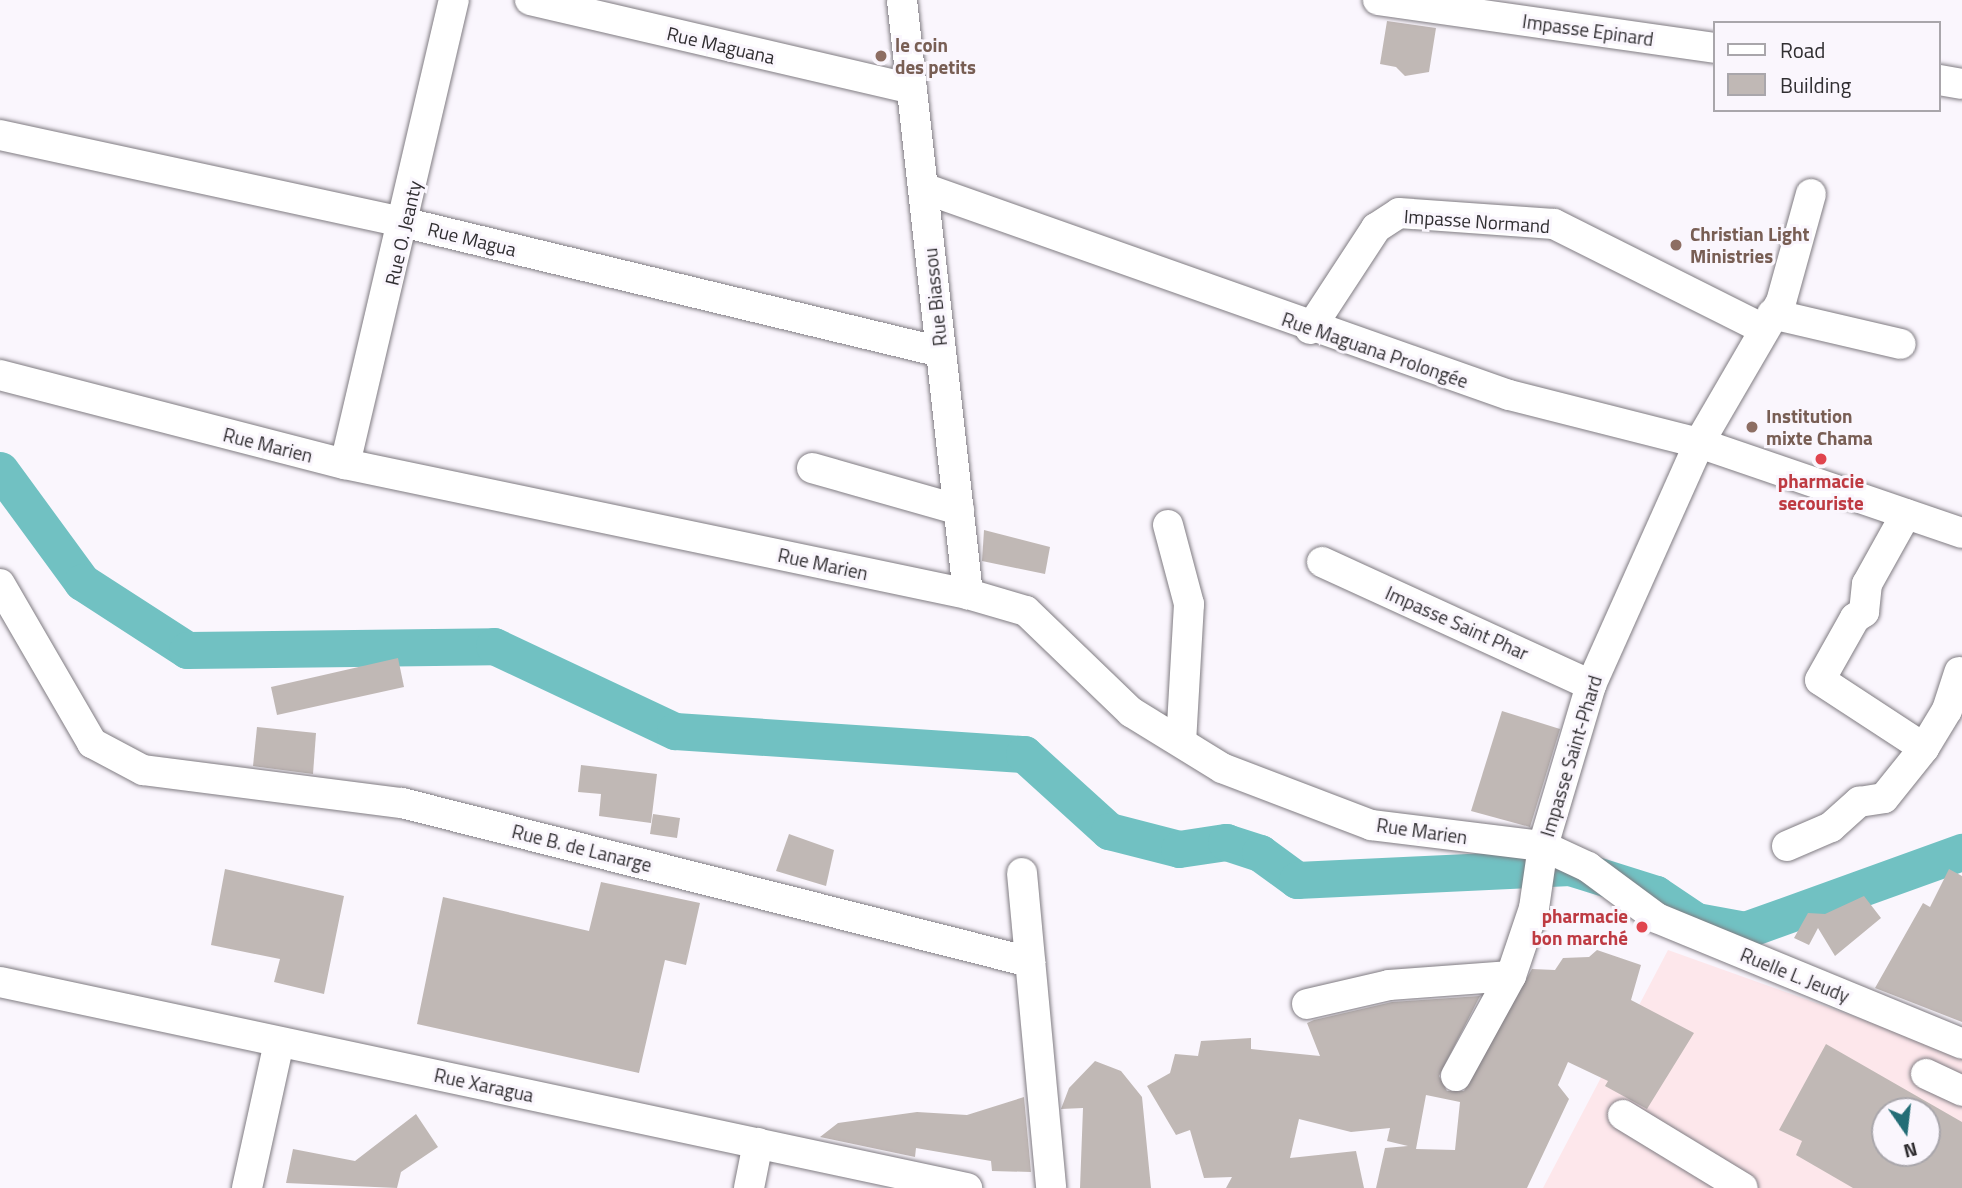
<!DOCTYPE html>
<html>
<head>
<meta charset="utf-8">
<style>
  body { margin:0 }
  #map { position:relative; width:1962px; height:1188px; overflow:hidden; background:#faf6fd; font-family:"Titillium Web",sans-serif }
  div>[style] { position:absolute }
  .industrial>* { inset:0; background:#fde7eb }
  .river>* { height:37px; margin:-18.5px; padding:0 18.5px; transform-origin:18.5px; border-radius:18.5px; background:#71c1c2 }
  .building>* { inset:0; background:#c0b8b5 }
  .roads { filter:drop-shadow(0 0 2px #807c82) drop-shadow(0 0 2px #807c82) }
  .minor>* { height:30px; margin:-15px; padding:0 15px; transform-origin:15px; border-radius:15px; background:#fff }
  .dots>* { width:19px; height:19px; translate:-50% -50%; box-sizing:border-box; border:4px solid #faf6fd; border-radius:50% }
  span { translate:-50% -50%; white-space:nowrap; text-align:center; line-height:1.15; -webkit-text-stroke:6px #faf6fd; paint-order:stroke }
  .street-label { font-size:19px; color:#302e31 }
  .education-label { font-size:19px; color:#785e54; font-weight:700 }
  .left { translate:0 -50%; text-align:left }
  .health-label { font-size:19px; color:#be3a42; font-weight:700 }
  .right { translate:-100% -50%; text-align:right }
  .legend { position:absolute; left:1713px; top:21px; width:228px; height:91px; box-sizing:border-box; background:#faf6fd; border:2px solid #a9a6ab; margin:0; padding:9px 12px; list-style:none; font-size:21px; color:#302e31 }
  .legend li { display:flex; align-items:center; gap:14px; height:35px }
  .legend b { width:35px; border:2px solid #a9a6ab }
  .north { position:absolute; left:1871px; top:1097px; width:70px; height:70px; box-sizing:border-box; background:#faf6fd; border:2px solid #a9a6ab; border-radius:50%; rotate:166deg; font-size:19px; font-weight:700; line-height:28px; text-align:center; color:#302e31 }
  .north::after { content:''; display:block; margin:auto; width:24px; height:32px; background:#236d76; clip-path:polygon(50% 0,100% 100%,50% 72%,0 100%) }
</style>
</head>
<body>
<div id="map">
  <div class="industrial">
    <div style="clip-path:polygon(evenodd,1668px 950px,1962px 1055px,1962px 1188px,1543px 1188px,1668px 950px,1885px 1111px,1927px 1111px,1927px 1153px,1885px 1153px,1885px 1111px)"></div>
  </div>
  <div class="river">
    <div style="left:0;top:470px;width:139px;rotate:53.8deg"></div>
    <div style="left:82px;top:582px;width:125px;rotate:32.9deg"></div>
    <div style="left:187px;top:650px;width:307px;rotate:-0.7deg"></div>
    <div style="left:494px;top:646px;width:200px;rotate:25.2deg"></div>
    <div style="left:675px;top:731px;width:350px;rotate:3.8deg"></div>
    <div style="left:1024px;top:754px;width:115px;rotate:42.2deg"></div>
    <div style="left:1109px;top:831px;width:72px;rotate:14.4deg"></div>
    <div style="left:1179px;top:849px;width:48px;rotate:-8.5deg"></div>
    <div style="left:1226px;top:842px;width:36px;rotate:18deg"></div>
    <div style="left:1260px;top:853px;width:46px;rotate:36.1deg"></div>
    <div style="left:1297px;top:880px;width:273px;rotate:-2.7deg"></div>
    <div style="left:1570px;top:867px;width:90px;rotate:17.4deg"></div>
    <div style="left:1656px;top:894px;width:48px;rotate:34deg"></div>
    <div style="left:1696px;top:921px;width:50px;rotate:10.4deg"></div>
    <div style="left:1745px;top:930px;width:231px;rotate:-19.8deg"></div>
  </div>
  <div class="building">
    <div style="clip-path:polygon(1387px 21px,1436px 28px,1429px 72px,1405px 76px,1396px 67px,1380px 64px)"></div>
    <div style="clip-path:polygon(984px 530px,1050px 547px,1045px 574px,982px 561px)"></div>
    <div style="clip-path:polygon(398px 658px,404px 687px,277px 715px,271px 687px)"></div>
    <div style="clip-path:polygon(1502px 711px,1560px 729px,1530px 827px,1471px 811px)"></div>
    <div style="clip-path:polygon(257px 727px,316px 733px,313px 774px,253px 766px)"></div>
    <div style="clip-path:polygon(581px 765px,657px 774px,651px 823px,599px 816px,601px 794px,578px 792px)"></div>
    <div style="clip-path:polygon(653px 814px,680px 818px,677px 838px,650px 834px)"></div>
    <div style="clip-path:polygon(789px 834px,834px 850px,826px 886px,776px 871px)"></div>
    <div style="clip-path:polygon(225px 869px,344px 896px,324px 994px,274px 982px,280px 959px,211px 945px)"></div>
    <div style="clip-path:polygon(1949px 869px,1962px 876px,1962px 1022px,1875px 988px,1923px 903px,1930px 907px)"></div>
    <div style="clip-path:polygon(601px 882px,700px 903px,686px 965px,665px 960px,639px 1073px,417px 1024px,443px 897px,589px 931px)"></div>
    <div style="clip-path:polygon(1864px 896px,1881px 918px,1835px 956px,1818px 928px,1809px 945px,1794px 938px,1808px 913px,1825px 914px)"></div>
    <div style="clip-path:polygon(evenodd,1597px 950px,1641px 965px,1631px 1000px,1694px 1033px,1647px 1109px,1605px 1086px,1608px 1081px,1568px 1062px,1558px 1085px,1569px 1099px,1527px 1188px,1376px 1188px,1385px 1148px,1408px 1146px,1387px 1141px,1390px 1128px,1351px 1132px,1299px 1119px,1290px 1158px,1356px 1151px,1364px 1188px,1226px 1188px,1232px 1177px,1204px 1178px,1190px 1130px,1176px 1135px,1147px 1086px,1170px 1073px,1175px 1054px,1198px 1056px,1201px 1041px,1251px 1038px,1251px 1049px,1320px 1056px,1307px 1023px,1314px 1020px,1392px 1002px,1480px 996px,1439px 1076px,1447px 1091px,1464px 1091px,1532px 969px,1555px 970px,1563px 958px,1589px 957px,1597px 950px,1426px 1095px,1460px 1102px,1455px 1150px,1416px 1149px,1426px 1095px)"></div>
    <div style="clip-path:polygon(evenodd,1826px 1044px,1962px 1122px,1962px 1188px,1853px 1188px,1796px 1155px,1802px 1141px,1779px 1130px,1826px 1044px,1885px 1111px,1927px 1111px,1927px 1153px,1885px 1153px,1885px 1111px)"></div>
    <div style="clip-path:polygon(1095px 1061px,1121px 1071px,1142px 1097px,1151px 1188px,1080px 1188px,1083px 1108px,1061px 1109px,1069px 1088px)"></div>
    <div style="clip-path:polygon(1024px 1097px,1031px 1172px,992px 1171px,991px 1161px,916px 1148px,915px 1157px,820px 1137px,838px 1123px,917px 1112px,967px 1115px)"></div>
    <div style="clip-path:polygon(416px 1114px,438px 1147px,401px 1172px,397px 1188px,286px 1183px,293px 1149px,355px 1161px)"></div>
  </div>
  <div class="roads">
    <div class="minor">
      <div style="left:530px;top:0;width:392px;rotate:13.1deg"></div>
      <div style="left:902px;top:0;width:598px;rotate:83.66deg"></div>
      <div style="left:1378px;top:0;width:340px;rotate:8.1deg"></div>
      <div style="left:1939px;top:80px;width:23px;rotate:10deg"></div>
      <div style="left:0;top:135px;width:415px;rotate:12.2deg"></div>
      <div style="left:406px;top:223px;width:550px;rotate:13.56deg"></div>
      <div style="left:923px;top:188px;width:621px;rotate:19.46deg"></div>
      <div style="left:1509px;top:395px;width:196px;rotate:14.2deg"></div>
      <div style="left:1699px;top:443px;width:278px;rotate:18.9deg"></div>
      <div style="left:1772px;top:314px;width:132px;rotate:13.1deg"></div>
      <div style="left:1310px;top:329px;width:121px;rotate:-56.8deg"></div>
      <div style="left:1376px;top:228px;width:27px;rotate:-33deg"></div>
      <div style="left:1399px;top:213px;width:155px;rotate:4.1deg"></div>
      <div style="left:1554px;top:224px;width:233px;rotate:26.6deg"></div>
      <div style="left:0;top:375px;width:356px;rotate:14.5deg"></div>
      <div style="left:345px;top:464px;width:636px;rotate:11.79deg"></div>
      <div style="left:968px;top:594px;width:60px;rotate:16.3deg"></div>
      <div style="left:1026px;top:611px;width:146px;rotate:43.9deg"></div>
      <div style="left:1131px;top:712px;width:107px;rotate:31.6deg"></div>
      <div style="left:1222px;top:768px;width:160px;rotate:20.9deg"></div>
      <div style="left:1371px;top:825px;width:173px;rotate:7deg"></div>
      <div style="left:1543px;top:846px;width:50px;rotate:25deg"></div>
      <div style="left:1588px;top:867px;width:86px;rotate:36.5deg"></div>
      <div style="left:1657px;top:918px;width:330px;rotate:22.4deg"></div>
      <div style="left:345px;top:464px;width:477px;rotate:-76.8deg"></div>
      <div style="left:812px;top:468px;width:153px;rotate:15.9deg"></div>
      <div style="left:1168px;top:525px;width:82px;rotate:75.1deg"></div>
      <div style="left:1189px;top:604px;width:138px;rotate:93.3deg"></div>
      <div style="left:1322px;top:562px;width:296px;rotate:24.6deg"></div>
      <div style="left:0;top:584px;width:184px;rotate:59.9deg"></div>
      <div style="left:92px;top:743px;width:58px;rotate:27.9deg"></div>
      <div style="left:143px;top:770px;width:261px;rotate:7.3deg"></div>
      <div style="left:402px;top:803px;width:648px;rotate:14.21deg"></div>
      <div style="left:1924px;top:748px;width:44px;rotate:-58.8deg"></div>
      <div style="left:1947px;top:710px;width:40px;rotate:-72deg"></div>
      <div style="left:1787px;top:846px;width:48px;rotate:-23.4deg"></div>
      <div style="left:1831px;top:827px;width:38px;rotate:-42deg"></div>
      <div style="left:1859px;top:802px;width:25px;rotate:-9deg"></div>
      <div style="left:1884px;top:798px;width:64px;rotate:-51.3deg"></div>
      <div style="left:1924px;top:748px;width:124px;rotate:-146.8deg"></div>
      <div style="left:1820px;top:680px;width:71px;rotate:-60.6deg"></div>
      <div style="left:1855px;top:618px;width:11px;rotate:-34deg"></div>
      <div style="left:1864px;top:612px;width:28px;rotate:-84deg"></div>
      <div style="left:1867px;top:584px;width:80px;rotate:-60.9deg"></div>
      <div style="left:1022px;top:873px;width:316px;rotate:84.7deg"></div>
      <div style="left:0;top:982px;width:989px;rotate:12.03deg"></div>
      <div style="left:1307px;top:1004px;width:84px;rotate:-13deg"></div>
      <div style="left:1389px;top:985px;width:122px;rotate:-4.2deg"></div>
      <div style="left:1926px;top:1074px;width:40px;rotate:25deg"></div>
      <div style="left:1456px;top:1076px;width:114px;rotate:-61.2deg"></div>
      <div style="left:1511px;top:976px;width:72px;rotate:-71.3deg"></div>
      <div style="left:1534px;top:908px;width:63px;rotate:-81.7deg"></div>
      <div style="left:1543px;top:846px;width:168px;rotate:-73.4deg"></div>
      <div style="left:1591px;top:685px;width:265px;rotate:-65.9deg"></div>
      <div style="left:1699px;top:443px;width:163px;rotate:-59.8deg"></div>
      <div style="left:1781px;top:302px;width:112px;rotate:-74.5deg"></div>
      <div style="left:1623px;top:1115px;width:140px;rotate:31.3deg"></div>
      <div style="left:247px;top:1188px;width:149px;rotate:-77.6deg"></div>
      <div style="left:749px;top:1188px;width:46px;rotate:-78.7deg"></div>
    </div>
  </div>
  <div class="dots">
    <div style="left:881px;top:56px;background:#8d6e63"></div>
    <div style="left:1676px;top:245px;background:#8d6e63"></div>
    <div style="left:1752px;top:427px;background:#8d6e63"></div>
    <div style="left:1821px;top:459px;background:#e0444e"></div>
    <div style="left:1642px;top:927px;background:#e0444e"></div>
  </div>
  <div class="street-label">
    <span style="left:1588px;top:30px;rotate:8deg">Impasse Epinard</span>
    <span style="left:721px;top:45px;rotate:13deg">Rue Maguana</span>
    <span style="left:1477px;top:221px;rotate:4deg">Impasse Normand</span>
    <span style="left:403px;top:233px;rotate:-77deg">Rue O. Jeanty</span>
    <span style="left:472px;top:239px;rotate:14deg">Rue Magua</span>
    <span style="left:935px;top:297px;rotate:-96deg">Rue Biassou</span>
    <span style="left:1375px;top:350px;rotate:19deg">Rue Maguana Prolongée</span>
    <span style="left:268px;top:445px;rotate:14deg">Rue Marien</span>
    <span style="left:823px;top:564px;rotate:12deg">Rue Marien</span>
    <span style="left:1457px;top:623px;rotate:24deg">Impasse Saint Phar</span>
    <span style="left:1571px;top:756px;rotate:-73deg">Impasse Saint-Phard</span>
    <span style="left:1422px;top:831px;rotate:8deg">Rue Marien</span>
    <span style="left:582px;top:848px;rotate:14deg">Rue B. de Lanarge</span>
    <span style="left:1795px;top:975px;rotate:22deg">Ruelle L. Jeudy</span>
    <span style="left:484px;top:1085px;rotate:12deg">Rue Xaragua</span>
  </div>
  <div class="education-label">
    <span class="left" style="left:895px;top:56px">le coin<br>des petits</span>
    <span class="left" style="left:1690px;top:245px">Christian Light<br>Ministries</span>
    <span class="left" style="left:1766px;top:427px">Institution<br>mixte Chama</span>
  </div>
  <div class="health-label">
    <span style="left:1821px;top:492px">pharmacie<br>secouriste</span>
    <span class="right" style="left:1628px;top:927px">pharmacie<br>bon marché</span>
  </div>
  <ul class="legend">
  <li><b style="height:9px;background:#fff"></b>Road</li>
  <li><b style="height:19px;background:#c0b8b5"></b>Building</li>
  </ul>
  <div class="north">N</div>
</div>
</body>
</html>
